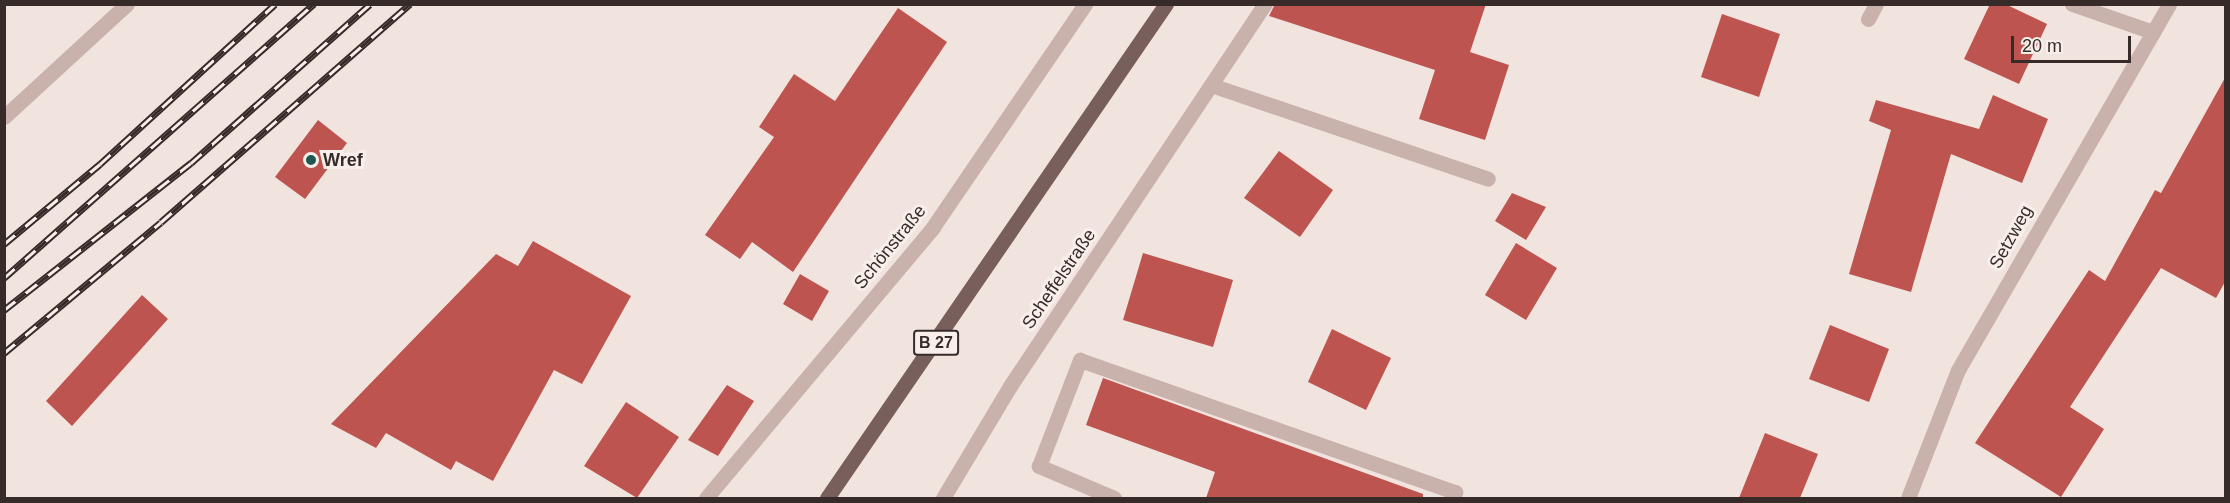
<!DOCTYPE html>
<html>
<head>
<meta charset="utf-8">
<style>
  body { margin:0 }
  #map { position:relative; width:2230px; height:503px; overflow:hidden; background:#f1e4de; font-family:Arial,sans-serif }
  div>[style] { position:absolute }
  .building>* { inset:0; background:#be544f }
  .minor>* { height:15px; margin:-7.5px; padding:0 7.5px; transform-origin:7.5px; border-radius:7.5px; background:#c9b2ab }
  .major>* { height:15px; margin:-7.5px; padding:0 7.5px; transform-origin:7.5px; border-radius:7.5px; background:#785f5c }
  .rail>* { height:7px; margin-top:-3.5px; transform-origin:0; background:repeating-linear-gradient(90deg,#f9efea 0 14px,#372b2a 0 28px); box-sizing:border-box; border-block:2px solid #372b2a }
  .dots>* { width:16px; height:16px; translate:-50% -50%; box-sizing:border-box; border:3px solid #f9efea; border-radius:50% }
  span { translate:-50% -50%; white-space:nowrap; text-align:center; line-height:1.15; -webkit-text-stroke:6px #f9efea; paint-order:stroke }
  .shield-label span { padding:2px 4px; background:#f9efea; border:2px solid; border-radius:4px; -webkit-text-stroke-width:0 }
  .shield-label { font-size:16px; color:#372b2a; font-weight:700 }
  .poi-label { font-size:18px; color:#372b2a; font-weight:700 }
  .left { translate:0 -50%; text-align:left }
  .street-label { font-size:18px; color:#372b2a }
  .frame { position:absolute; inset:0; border:6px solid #372b2a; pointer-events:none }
  .scale { position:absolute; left:2011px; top:36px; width:120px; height:27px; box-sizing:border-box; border:3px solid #372b2a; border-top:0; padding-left:8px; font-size:18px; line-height:21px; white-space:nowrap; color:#372b2a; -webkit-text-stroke:4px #f9efea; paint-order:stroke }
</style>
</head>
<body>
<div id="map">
  <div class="building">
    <div style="clip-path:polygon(1275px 4px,1486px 4px,1470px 52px,1509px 65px,1485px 140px,1419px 119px,1435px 70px,1269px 16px)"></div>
    <div style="clip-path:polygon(1990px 4px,2005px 4px,2047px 24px,2019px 84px,1964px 59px)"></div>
    <div style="clip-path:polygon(898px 8px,947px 42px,793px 272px,752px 242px,740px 259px,705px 235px,774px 137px,759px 127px,794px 74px,835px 101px)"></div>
    <div style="clip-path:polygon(1722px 14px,1780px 34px,1759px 97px,1701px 77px)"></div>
    <div style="clip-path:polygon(2226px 76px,2226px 280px,2216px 298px,2161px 268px,2070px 407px,2104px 429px,2061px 497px,1975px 443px,2089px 270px,2105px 281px,2155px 190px,2161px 193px)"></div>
    <div style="clip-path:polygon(1993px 95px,2048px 119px,2022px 183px,1951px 154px,1911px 292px,1849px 274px,1891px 130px,1869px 121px,1876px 100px,1979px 129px)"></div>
    <div style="clip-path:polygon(318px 120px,347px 143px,305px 199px,275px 177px)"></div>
    <div style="clip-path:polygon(1279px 151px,1333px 190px,1300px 237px,1244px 198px)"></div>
    <div style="clip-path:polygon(1512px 193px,1546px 207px,1526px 240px,1495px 221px)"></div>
    <div style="clip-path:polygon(533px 241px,631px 296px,582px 384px,554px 370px,493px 481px,456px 461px,451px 470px,386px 433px,376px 448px,331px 424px,496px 254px,518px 266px)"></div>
    <div style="clip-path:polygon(1516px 243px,1557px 268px,1526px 320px,1485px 295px)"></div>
    <div style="clip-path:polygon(1143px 253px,1233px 280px,1213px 347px,1123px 320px)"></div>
    <div style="clip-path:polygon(800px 274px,829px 291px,812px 321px,783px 304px)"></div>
    <div style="clip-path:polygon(142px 295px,168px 319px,72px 426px,46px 401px)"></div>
    <div style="clip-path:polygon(1830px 325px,1889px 349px,1869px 402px,1809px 379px)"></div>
    <div style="clip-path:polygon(1332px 329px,1391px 358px,1366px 410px,1308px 382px)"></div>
    <div style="clip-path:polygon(1103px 378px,1423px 494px,1423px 498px,1206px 498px,1215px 472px,1086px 425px)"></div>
    <div style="clip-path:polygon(727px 385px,754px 401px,718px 456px,688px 440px)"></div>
    <div style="clip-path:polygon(626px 402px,679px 437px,637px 498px,584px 466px)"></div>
    <div style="clip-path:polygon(1765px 433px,1818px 454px,1800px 498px,1739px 498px)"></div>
  </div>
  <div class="minor">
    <div style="left:2072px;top:4px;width:86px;rotate:19.1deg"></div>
    <div style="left:1868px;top:19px;width:17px;rotate:-62deg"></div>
    <div style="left:1214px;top:86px;width:289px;rotate:18.7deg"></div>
    <div style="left:4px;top:117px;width:167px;rotate:-42.6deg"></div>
    <div style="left:706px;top:498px;width:354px;rotate:-50deg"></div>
    <div style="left:933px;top:227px;width:270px;rotate:-55.7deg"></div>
    <div style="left:943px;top:498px;width:131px;rotate:-59.1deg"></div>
    <div style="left:1010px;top:386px;width:459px;rotate:-56.3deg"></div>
    <div style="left:1114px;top:498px;width:82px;rotate:-156.9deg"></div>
    <div style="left:1039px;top:466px;width:114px;rotate:-68.9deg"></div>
    <div style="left:1080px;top:360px;width:398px;rotate:19.4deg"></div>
    <div style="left:1455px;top:492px;width:7px;rotate:117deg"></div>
    <div style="left:1908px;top:498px;width:137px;rotate:-68.7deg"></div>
    <div style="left:1958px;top:370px;width:422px;rotate:-60deg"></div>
  </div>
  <div class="major">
    <div style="left:827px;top:498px;width:599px;rotate:-55.54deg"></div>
  </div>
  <div class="rail">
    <div style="left:4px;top:244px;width:125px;rotate:-39.8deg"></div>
    <div style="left:100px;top:164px;width:237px;rotate:-42.4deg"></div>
    <div style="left:4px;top:278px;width:414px;rotate:-41.5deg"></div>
    <div style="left:4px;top:310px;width:238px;rotate:-38.2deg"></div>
    <div style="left:191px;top:163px;width:239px;rotate:-41.6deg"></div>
    <div style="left:4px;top:353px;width:204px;rotate:-39.8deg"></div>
    <div style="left:161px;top:222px;width:331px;rotate:-41.2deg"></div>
  </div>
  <div class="dots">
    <div style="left:311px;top:160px;background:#21564f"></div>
  </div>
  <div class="shield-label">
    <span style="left:936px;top:343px">B 27</span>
  </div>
  <div class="poi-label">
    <span class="left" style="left:323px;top:160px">Wref</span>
  </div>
  <div class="street-label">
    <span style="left:2011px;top:237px;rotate:-61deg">Setzweg</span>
    <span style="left:890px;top:247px;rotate:-51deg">Schönstraße</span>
    <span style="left:1059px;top:279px;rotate:-56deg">Scheffelstraße</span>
  </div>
  <div class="frame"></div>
  <div class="scale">20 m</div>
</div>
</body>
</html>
